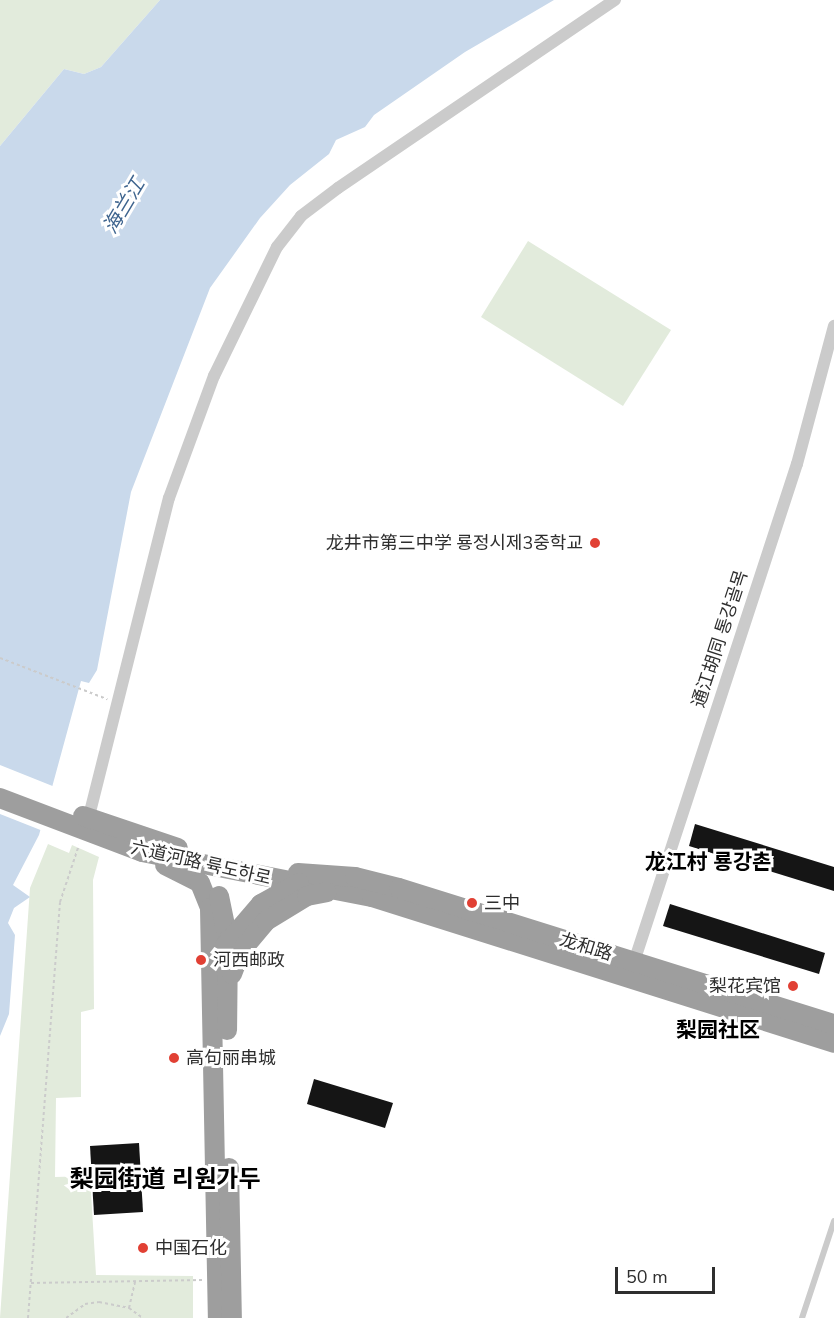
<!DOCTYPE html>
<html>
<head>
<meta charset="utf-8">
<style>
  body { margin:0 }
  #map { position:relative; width:834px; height:1318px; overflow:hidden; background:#fff; font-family:"Nunito Sans","Noto Sans SC","Noto Sans KR",sans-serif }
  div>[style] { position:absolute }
  .green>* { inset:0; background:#e2ebdc }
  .water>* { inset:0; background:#c9d9eb }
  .pier>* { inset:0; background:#fff }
  .building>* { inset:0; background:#151515 }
  .path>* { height:2px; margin-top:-1px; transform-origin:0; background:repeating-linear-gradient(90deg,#cbcbcb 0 3px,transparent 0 6px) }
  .service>* { height:6px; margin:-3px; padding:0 3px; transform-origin:3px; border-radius:3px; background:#cbcbcb }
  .minor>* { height:12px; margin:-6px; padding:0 6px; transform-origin:6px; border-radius:6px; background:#cbcbcb }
  .trunk>* { height:20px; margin:-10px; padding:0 10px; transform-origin:10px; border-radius:10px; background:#9e9e9e }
  .dots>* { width:16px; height:16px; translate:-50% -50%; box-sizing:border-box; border:3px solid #fff; border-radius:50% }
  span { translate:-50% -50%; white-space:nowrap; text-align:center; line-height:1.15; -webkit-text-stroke:6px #fff; paint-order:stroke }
  .poi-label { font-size:18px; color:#2e2e2e }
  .right { translate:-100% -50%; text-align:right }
  .left { translate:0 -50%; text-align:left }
  .street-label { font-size:18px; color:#2e2e2e }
  .water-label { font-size:20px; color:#3e648e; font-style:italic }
  .quarter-label { font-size:21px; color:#000; font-weight:700 }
  .district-label { font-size:24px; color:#000; font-weight:700 }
  .scale { position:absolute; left:615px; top:1267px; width:100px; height:27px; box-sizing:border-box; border:3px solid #2e2e2e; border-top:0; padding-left:8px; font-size:18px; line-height:21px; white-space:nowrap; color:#2e2e2e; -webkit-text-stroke:4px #fff; paint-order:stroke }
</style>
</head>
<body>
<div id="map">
  <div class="green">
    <div style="clip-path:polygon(0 0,160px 0,101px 67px,84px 74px,64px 69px,0 146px)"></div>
    <div style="clip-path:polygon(528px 241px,671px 330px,623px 406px,481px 317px)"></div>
    <div style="clip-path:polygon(48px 844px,69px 853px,72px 845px,99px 857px,93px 880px,94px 1009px,81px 1012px,81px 1097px,56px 1098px,55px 1177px,90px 1176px,96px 1275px,193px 1276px,193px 1318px,0 1318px,30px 888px)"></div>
  </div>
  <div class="water">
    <div style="clip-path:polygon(160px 0,554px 0,465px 52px,374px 115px,365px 127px,336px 140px,329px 154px,290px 185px,260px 218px,210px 288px,131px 492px,97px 670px,89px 683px,81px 681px,39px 835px,13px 885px,30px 897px,14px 908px,8px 923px,15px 935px,9px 1014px,0 1036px,0 146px,64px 69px,84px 74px,101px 67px)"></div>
  </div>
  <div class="pier">
    <div style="clip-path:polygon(0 765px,55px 787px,43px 831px,0 814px)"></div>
  </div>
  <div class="building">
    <div style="clip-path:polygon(695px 824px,834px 867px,834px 891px,689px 846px)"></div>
    <div style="clip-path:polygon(670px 904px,825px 953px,819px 974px,663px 926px)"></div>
    <div style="clip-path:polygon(314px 1079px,393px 1103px,385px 1128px,307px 1104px)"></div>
    <div style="clip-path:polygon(139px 1143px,143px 1212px,94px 1215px,90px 1146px)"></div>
  </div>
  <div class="path">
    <div style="left:0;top:658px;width:115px;rotate:21deg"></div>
    <div style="left:31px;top:1283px;width:171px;rotate:-1deg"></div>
    <div style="left:129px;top:1308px;width:28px;rotate:-77deg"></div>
    <div style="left:28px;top:1318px;width:417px;rotate:-85.6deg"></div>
    <div style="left:60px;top:902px;width:60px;rotate:-71.6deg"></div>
    <div style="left:66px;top:1318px;width:24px;rotate:-36deg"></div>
    <div style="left:85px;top:1304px;width:14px;rotate:-8deg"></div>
    <div style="left:99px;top:1302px;width:31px;rotate:11deg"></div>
    <div style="left:129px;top:1308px;width:17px;rotate:36deg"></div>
  </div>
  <div class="service">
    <div style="left:802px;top:1318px;width:102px;rotate:-71.7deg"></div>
  </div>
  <div class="minor">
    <div style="left:87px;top:824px;width:336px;rotate:-75.9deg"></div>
    <div style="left:169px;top:498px;width:130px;rotate:-69.8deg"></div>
    <div style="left:214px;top:376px;width:144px;rotate:-64deg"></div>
    <div style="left:277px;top:247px;width:39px;rotate:-52deg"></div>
    <div style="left:301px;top:216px;width:46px;rotate:-37.1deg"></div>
    <div style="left:338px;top:188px;width:335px;rotate:-34.2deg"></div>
    <div style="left:634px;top:962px;width:524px;rotate:-71.88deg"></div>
    <div style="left:797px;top:464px;width:143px;rotate:-75deg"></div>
  </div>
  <div class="trunk">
    <div style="left:0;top:798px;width:152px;rotate:20.8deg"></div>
    <div style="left:142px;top:852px;width:234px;rotate:11.1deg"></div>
    <div style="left:372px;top:897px;width:485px;rotate:17.5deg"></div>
    <div style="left:83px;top:816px;width:100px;rotate:18.6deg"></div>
    <div style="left:165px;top:865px;width:39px;rotate:27deg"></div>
    <div style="left:200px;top:883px;width:27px;rotate:68deg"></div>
    <div style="left:210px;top:908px;width:410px;rotate:88.9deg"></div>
    <div style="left:298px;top:873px;width:57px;rotate:4deg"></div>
    <div style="left:355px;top:877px;width:45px;rotate:14deg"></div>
    <div style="left:399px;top:888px;width:456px;rotate:17.4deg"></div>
    <div style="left:219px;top:896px;width:45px;rotate:78.4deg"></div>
    <div style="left:228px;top:940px;width:90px;rotate:90.6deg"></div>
    <div style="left:225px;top:946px;width:55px;rotate:-49.4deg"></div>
    <div style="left:261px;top:904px;width:43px;rotate:-28.9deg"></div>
    <div style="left:232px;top:974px;width:25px;rotate:-69deg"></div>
    <div style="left:241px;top:951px;width:39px;rotate:-50deg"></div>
    <div style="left:266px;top:921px;width:48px;rotate:-31.4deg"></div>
    <div style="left:307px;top:896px;width:20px;rotate:-11deg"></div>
    <div style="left:229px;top:1168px;width:150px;rotate:88.9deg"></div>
  </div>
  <div class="dots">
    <div style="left:595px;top:543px;background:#e14034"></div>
    <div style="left:472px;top:903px;background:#e14034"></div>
    <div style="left:201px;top:960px;background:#e14034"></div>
    <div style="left:793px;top:986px;background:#e14034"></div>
    <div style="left:174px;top:1058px;background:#e14034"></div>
    <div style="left:143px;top:1248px;background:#e14034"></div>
  </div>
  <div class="poi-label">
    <span class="right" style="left:583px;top:543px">龙井市第三中学 룡정시제3중학교</span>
    <span class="left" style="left:484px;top:903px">三中</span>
    <span class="left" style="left:213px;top:960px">河西邮政</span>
    <span class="right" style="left:781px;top:986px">梨花宾馆</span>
    <span class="left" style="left:186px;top:1058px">高句丽串城</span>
    <span class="left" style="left:155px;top:1248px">中国石化</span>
  </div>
  <div class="street-label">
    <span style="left:720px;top:639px;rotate:-72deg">通江胡同 통강골목</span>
    <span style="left:201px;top:863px;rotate:13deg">六道河路 륙도하로</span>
    <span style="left:586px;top:947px;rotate:17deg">龙和路</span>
  </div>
  <div class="water-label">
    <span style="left:124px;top:206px;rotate:-59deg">海兰江</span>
  </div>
  <div class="quarter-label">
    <span style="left:708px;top:862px">龙江村 룡강촌</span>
    <span style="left:718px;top:1030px">梨园社区</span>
  </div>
  <div class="district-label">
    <span style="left:165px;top:1180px">梨园街道 리원가두</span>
  </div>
  <div class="scale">50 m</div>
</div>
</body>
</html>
